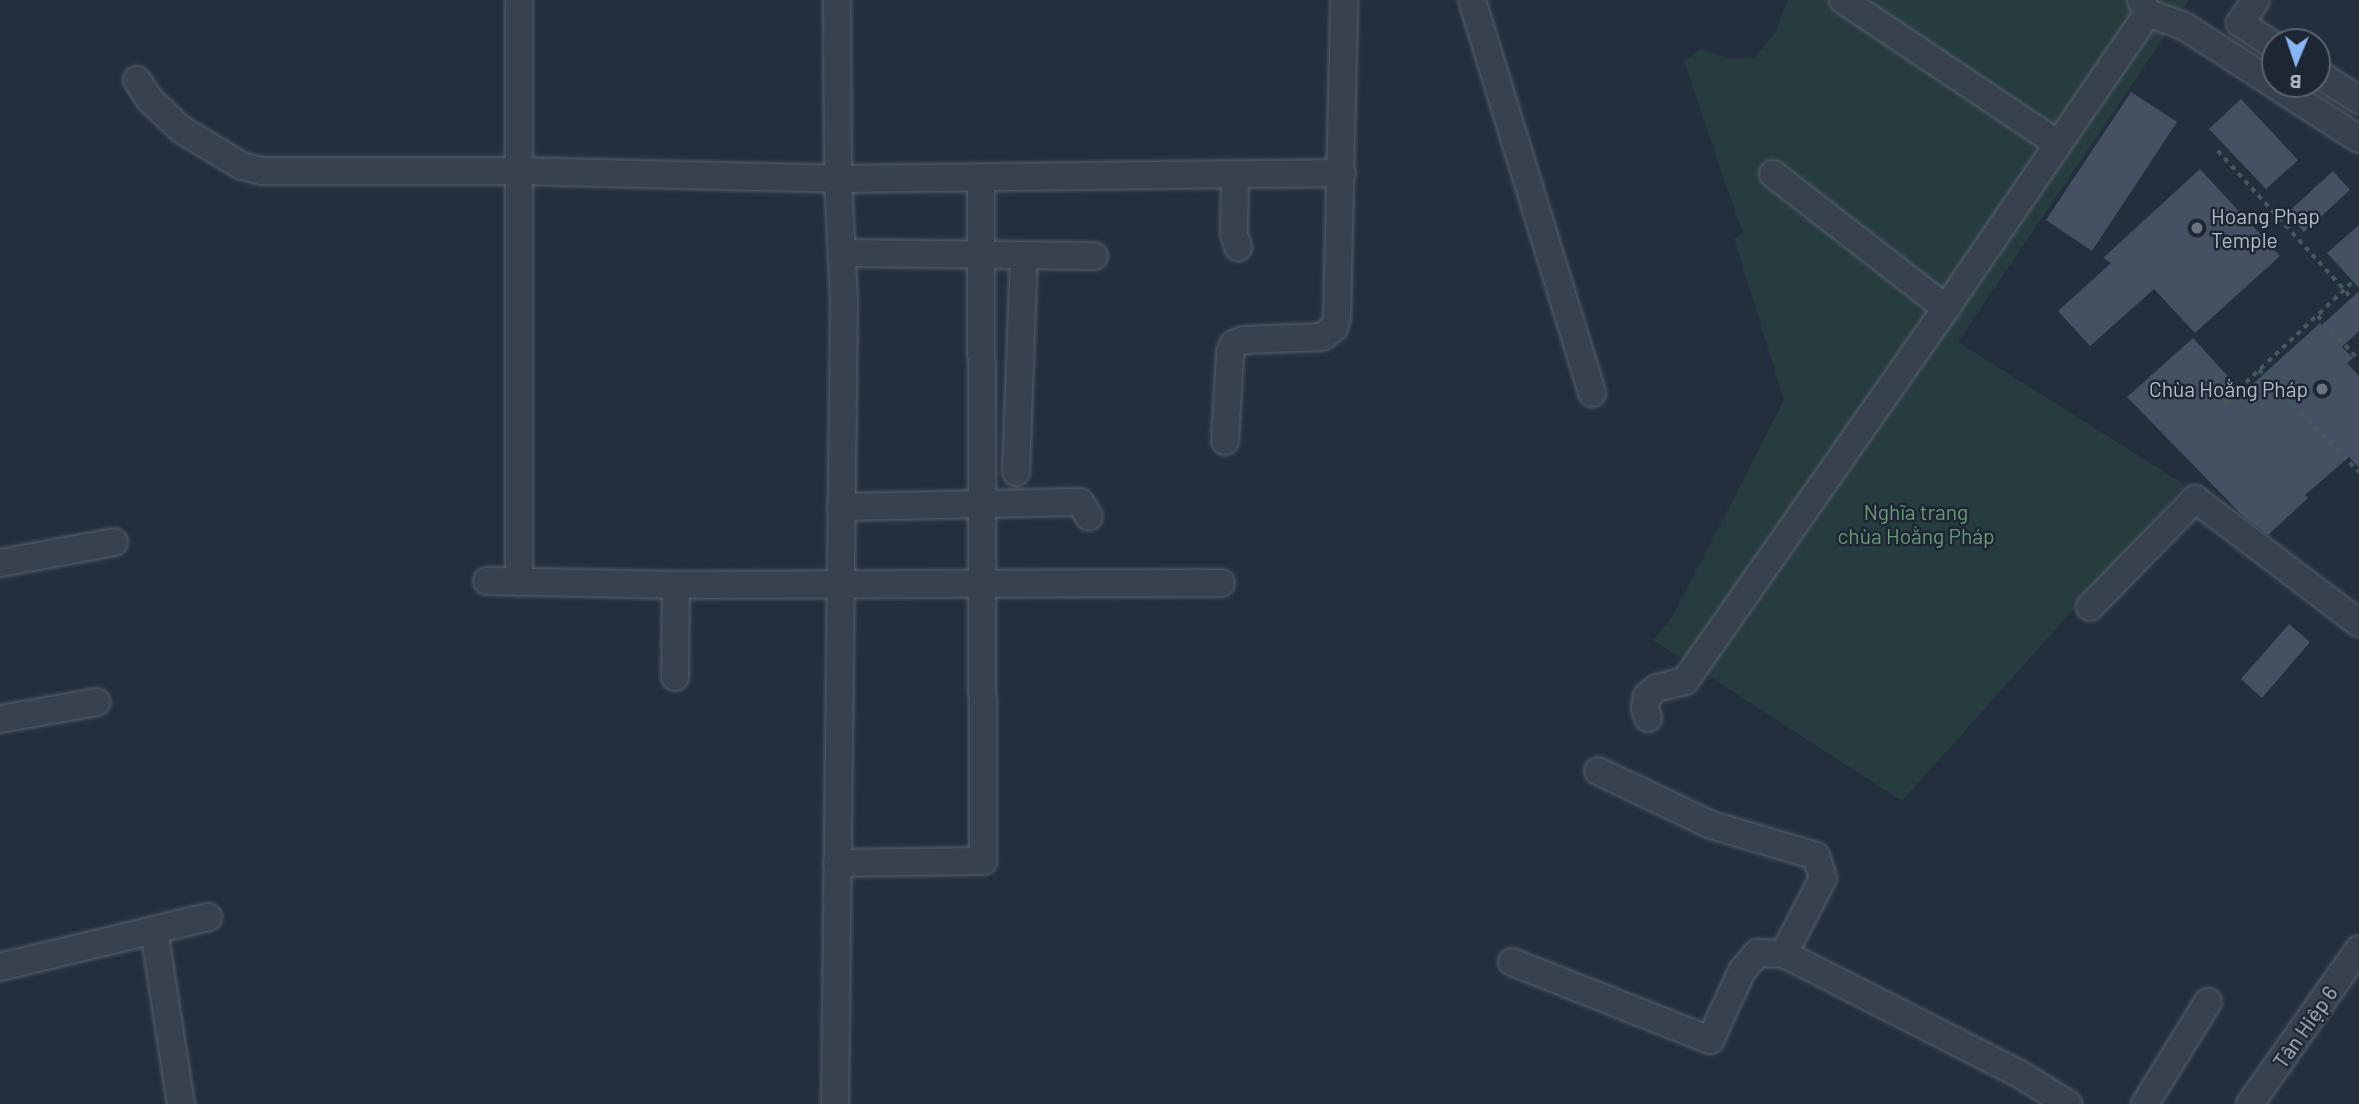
<!DOCTYPE html>
<html>
<head>
<meta charset="utf-8">
<style>
  body { margin:0 }
  #map { position:relative; width:2359px; height:1104px; overflow:hidden; background:#242f3e; font-family:Barlow,sans-serif }
  div>[style] { position:absolute }
  .green>* { inset:0; background:#263c3f }
  .building>* { inset:0; background:#455162 }
  .path>* { height:3.5px; margin-top:-1.75px; transform-origin:0; background:repeating-linear-gradient(90deg,#44595c 0 5px,transparent 0 10px) }
  .roads { filter:drop-shadow(0 0 2px #565f6c) drop-shadow(0 0 2px #565f6c) }
  .minor>* { height:26px; margin:-13px; padding:0 13px; transform-origin:13px; border-radius:13px; background:#38414e }
  .dots>* { width:19px; height:19px; translate:-50% -50%; box-sizing:border-box; border:4px solid #1d2633; border-radius:50% }
  span { translate:-50% -50%; white-space:nowrap; text-align:center; line-height:1.15; -webkit-text-stroke:5px #1d2633; paint-order:stroke }
  .poi-label { font-size:21px; color:#b4bcc9 }
  .left { translate:0 -50%; text-align:left }
  .right { translate:-100% -50%; text-align:right }
  .park-label { font-size:21px; color:#6b9a76 }
  .street-label { font-size:21px; color:#b4bcc9 }
  .north { position:absolute; left:2261px; top:28px; width:70px; height:70px; box-sizing:border-box; background:#1d2633; border:2px solid #59626f; border-radius:50%; rotate:182deg; font-size:19px; font-weight:700; line-height:28px; text-align:center; color:#b4bcc9 }
  .north::after { content:''; display:block; margin:auto; width:24px; height:32px; background:#8ab4f8; clip-path:polygon(50% 0,100% 100%,50% 72%,0 100%) }
</style>
</head>
<body>
<div id="map">
  <div class="green">
    <div style="clip-path:polygon(1788px 0,2189px 0,1958px 342px,2185px 485px,1902px 801px,1653px 640px,1673px 616px,1784px 400px,1734px 238px,1743px 234px,1684px 62px,1700px 49px,1730px 59px,1755px 57px,1775px 33px)"></div>
  </div>
  <div class="building">
    <div style="clip-path:polygon(2131px 92px,2177px 122px,2092px 251px,2046px 220px)"></div>
    <div style="clip-path:polygon(2241px 99px,2298px 160px,2266px 189px,2209px 129px)"></div>
    <div style="clip-path:polygon(2200px 169px,2280px 256px,2195px 333px,2154px 289px,2090px 346px,2058px 311px,2111px 263px,2103px 258px)"></div>
    <div style="clip-path:polygon(2333px 171px,2350px 190px,2304px 232px,2287px 213px)"></div>
    <div style="clip-path:polygon(2359px 225px,2359px 288px,2327px 253px)"></div>
    <div style="clip-path:polygon(2359px 291px,2359px 331px,2342px 347px,2353px 358px,2347px 363px,2359px 376px,2359px 468px,2349px 457px,2305px 495px,2308px 498px,2268px 535px,2242px 515px,2127px 397px,2193px 338px,2243px 393px,2320px 323px,2322px 325px)"></div>
    <div style="clip-path:polygon(2289px 624px,2310px 642px,2262px 698px,2241px 679px)"></div>
  </div>
  <div class="path">
    <div style="left:2218px;top:151px;width:210px;rotate:47.7deg"></div>
    <div style="left:2318px;top:316px;width:60px;rotate:47deg"></div>
    <div style="left:2259px;top:370px;width:143px;rotate:45.6deg"></div>
    <div style="left:2224px;top:403px;width:185px;rotate:-43.3deg"></div>
  </div>
  <div class="roads">
    <div class="minor">
      <div style="left:1472px;top:0;width:411px;rotate:73deg"></div>
      <div style="left:1843px;top:0;width:259px;rotate:33.8deg"></div>
      <div style="left:2141px;top:0;width:15px;rotate:62deg"></div>
      <div style="left:2148px;top:13px;width:38px;rotate:20deg"></div>
      <div style="left:2184px;top:26px;width:208px;rotate:32.9deg"></div>
      <div style="left:2256px;top:0;width:28px;rotate:125deg"></div>
      <div style="left:2240px;top:23px;width:42px;rotate:33.3deg"></div>
      <div style="left:2317px;top:73px;width:50px;rotate:32.7deg"></div>
      <div style="left:137px;top:80px;width:24px;rotate:57deg"></div>
      <div style="left:150px;top:100px;width:44px;rotate:43.2deg"></div>
      <div style="left:182px;top:130px;width:70px;rotate:31deg"></div>
      <div style="left:242px;top:166px;width:21px;rotate:14deg"></div>
      <div style="left:262px;top:171px;width:258px"></div>
      <div style="left:520px;top:171px;width:318px;rotate:1.4deg"></div>
      <div style="left:838px;top:179px;width:504px;rotate:-0.68deg"></div>
      <div style="left:1235px;top:174px;width:60px;rotate:91deg"></div>
      <div style="left:1234px;top:234px;width:14px;rotate:73deg"></div>
      <div style="left:1773px;top:174px;width:219px;rotate:37.8deg"></div>
      <div style="left:842px;top:253px;width:252px;rotate:0.7deg"></div>
      <div style="left:1225px;top:441px;width:88px;rotate:-86.7deg"></div>
      <div style="left:1230px;top:353px;width:10px;rotate:-66deg"></div>
      <div style="left:1234px;top:344px;width:11px;rotate:-22deg"></div>
      <div style="left:1244px;top:340px;width:78px;rotate:-2.2deg"></div>
      <div style="left:1322px;top:337px;width:15px;rotate:-37deg"></div>
      <div style="left:1334px;top:328px;width:11px;rotate:-75deg"></div>
      <div style="left:1337px;top:317px;width:317px;rotate:-88.7deg"></div>
      <div style="left:1016px;top:472px;width:216px;rotate:-87.9deg"></div>
      <div style="left:841px;top:507px;width:239px;rotate:-1.2deg"></div>
      <div style="left:1080px;top:502px;width:17px;rotate:59deg"></div>
      <div style="left:0;top:563px;width:116px;rotate:-10.4deg"></div>
      <div style="left:487px;top:581px;width:189px;rotate:1.2deg"></div>
      <div style="left:676px;top:585px;width:545px;rotate:-0.21deg"></div>
      <div style="left:519px;top:582px;width:582px;rotate:-90deg"></div>
      <div style="left:2090px;top:607px;width:151px;rotate:-45.8deg"></div>
      <div style="left:2195px;top:499px;width:206px;rotate:37.1deg"></div>
      <div style="left:675px;top:677px;width:92px;rotate:-89.4deg"></div>
      <div style="left:1648px;top:718px;width:10px;rotate:-107deg"></div>
      <div style="left:1645px;top:708px;width:12px;rotate:-81deg"></div>
      <div style="left:1647px;top:696px;width:13px;rotate:-39deg"></div>
      <div style="left:1657px;top:688px;width:29px;rotate:-14deg"></div>
      <div style="left:1685px;top:681px;width:455px;rotate:-55deg"></div>
      <div style="left:1946px;top:308px;width:358px;rotate:-55.6deg"></div>
      <div style="left:0;top:719px;width:98px;rotate:-9.9deg"></div>
      <div style="left:1598px;top:771px;width:125px;rotate:25.5deg"></div>
      <div style="left:1711px;top:825px;width:109px;rotate:16.4deg"></div>
      <div style="left:1816px;top:856px;width:23px;rotate:72deg"></div>
      <div style="left:1823px;top:878px;width:85px;rotate:117.2deg"></div>
      <div style="left:837px;top:863px;width:146px;rotate:-0.8deg"></div>
      <div style="left:983px;top:861px;width:683px;rotate:-90.17deg"></div>
      <div style="left:154px;top:930px;width:176px;rotate:81.2deg"></div>
      <div style="left:1512px;top:962px;width:213px;rotate:21.5deg"></div>
      <div style="left:1710px;top:1040px;width:76px;rotate:-65.1deg"></div>
      <div style="left:1742px;top:971px;width:23px;rotate:-50deg"></div>
      <div style="left:1757px;top:953px;width:27px;rotate:2deg"></div>
      <div style="left:1784px;top:954px;width:263px;rotate:27deg"></div>
      <div style="left:2018px;top:1073px;width:59px;rotate:31.8deg"></div>
      <div style="left:0;top:967px;width:214px;rotate:-13.5deg"></div>
      <div style="left:835px;top:1104px;width:803px;rotate:-89.36deg"></div>
      <div style="left:844px;top:301px;width:122px;rotate:-92.8deg"></div>
      <div style="left:838px;top:179px;width:179px;rotate:-90.3deg"></div>
      <div style="left:2145px;top:1104px;width:120px;rotate:-58.3deg"></div>
      <div style="left:2250px;top:1104px;width:189px;rotate:-54.9deg"></div>
    </div>
  </div>
  <div class="dots">
    <div style="left:2197px;top:228px;background:#6b7280"></div>
    <div style="left:2322px;top:389px;background:#6b7280"></div>
  </div>
  <div class="poi-label">
    <span class="left" style="left:2211px;top:228px">Hoang Phap<br>Temple</span>
    <span class="right" style="left:2308px;top:389px">Chùa Hoằng Pháp</span>
  </div>
  <div class="park-label">
    <span style="left:1916px;top:524px">Nghĩa trang<br>chùa Hoằng Pháp</span>
  </div>
  <div class="street-label">
    <span style="left:2305px;top:1027px;rotate:-55deg">Tân Hiệp 6</span>
  </div>
  <div class="north">B</div>
</div>
</body>
</html>
